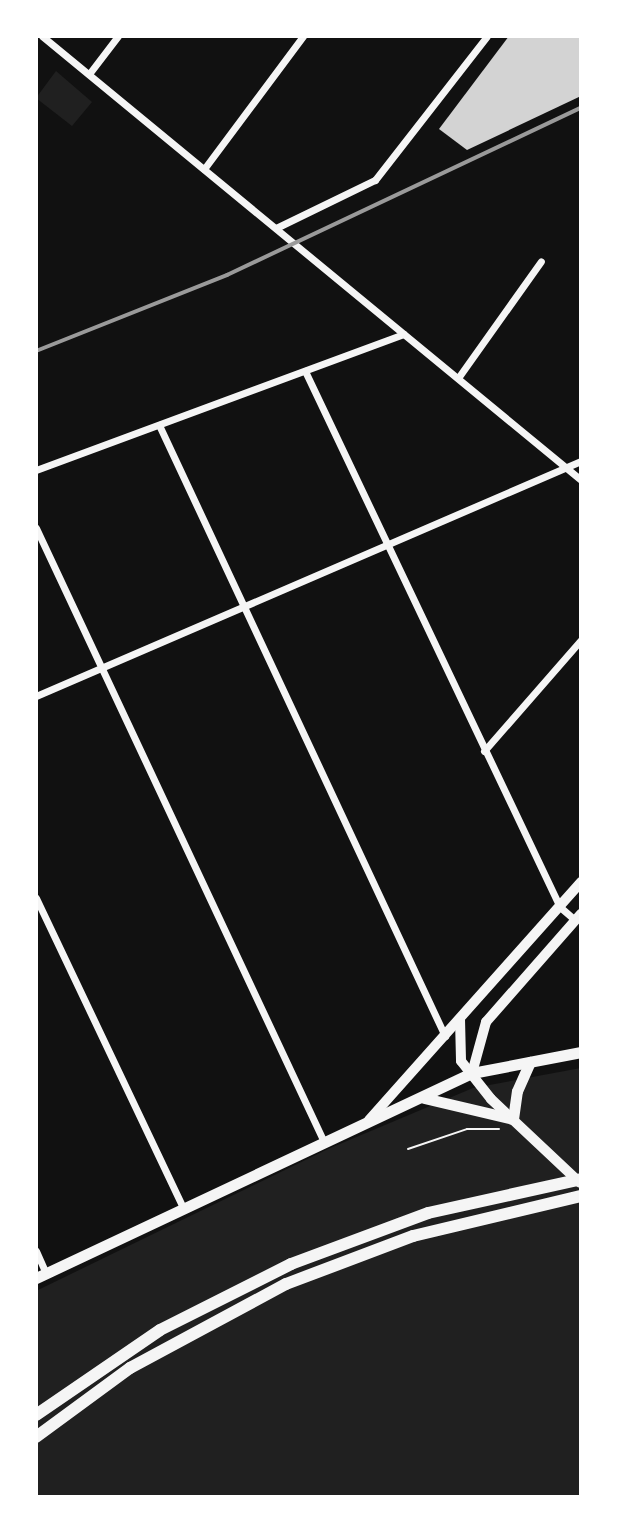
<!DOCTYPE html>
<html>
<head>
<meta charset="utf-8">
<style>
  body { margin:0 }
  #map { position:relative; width:617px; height:1533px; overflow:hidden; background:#111; font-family:"Work Sans",sans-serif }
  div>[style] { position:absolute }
  .green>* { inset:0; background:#202020 }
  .building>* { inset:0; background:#d3d3d3 }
  .path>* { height:2px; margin:-1px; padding:0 1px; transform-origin:1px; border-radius:1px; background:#f5f5f5 }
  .minor>* { height:7px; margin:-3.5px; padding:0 3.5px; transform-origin:3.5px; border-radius:3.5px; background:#f5f5f5 }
  .secondary>* { height:10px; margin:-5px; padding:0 5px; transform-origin:5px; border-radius:5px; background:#f5f5f5 }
  .primary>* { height:11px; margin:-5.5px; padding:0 5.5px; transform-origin:5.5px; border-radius:5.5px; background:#f5f5f5 }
  .motorway>* { height:12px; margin:-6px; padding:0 6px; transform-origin:6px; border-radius:6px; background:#f5f5f5 }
  .rail>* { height:4px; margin:-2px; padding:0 2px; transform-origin:2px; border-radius:2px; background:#9a9a9a }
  span { translate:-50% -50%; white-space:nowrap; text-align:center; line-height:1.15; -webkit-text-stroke:6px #fff; paint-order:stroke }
  .frame { position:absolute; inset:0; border:38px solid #fff; pointer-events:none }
</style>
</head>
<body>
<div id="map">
  <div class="green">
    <div style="clip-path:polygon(56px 71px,92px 102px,72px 126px,36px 98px)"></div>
    <div style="clip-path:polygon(581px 1068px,581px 1497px,36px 1497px,36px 1291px,328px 1149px,473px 1088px)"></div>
  </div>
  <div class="building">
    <div style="clip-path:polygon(509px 36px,581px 36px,581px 96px,467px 150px,439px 129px)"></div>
  </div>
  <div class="path">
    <div style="left:408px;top:1149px;width:62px;rotate:-18.7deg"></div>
    <div style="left:467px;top:1129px;width:32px"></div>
  </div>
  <div class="minor">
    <div style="left:42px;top:36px;width:698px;rotate:39.48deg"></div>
    <div style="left:89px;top:74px;width:48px;rotate:-52.7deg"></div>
    <div style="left:204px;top:169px;width:166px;rotate:-53.3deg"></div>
    <div style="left:276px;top:228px;width:110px;rotate:-25.9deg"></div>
    <div style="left:375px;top:180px;width:182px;rotate:-52.1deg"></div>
    <div style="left:305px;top:371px;width:594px;rotate:64.56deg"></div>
    <div style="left:560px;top:907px;width:20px;rotate:41deg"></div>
    <div style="left:458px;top:378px;width:143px;rotate:-54.6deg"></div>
    <div style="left:159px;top:425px;width:675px;rotate:64.92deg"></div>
    <div style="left:36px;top:470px;width:392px;rotate:-20.3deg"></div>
    <div style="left:36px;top:528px;width:680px;rotate:64.87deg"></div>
    <div style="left:36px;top:696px;width:594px;rotate:-23.33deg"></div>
    <div style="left:484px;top:751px;width:147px;rotate:-48.9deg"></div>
    <div style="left:36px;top:898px;width:344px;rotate:64.6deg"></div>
    <div style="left:36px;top:1251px;width:24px;rotate:66deg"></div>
  </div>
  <div class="secondary">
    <div style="left:460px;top:1019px;width:42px;rotate:88.6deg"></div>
    <div style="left:461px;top:1061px;width:48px;rotate:51.7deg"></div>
    <div style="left:491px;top:1099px;width:122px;rotate:43.3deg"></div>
    <div style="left:472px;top:1073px;width:53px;rotate:-74.6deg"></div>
    <div style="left:486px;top:1022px;width:144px;rotate:-48.7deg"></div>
    <div style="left:369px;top:1120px;width:319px;rotate:-48.3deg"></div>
  </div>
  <div class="primary">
    <div style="left:424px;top:1098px;width:91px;rotate:13.3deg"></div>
    <div style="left:513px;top:1119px;width:28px;rotate:-82deg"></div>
    <div style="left:517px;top:1091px;width:32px;rotate:-66deg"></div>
    <div style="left:36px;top:1278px;width:482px;rotate:-25.2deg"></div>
    <div style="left:472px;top:1073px;width:111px;rotate:-10.9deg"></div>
  </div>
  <div class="motorway">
    <div style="left:36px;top:1415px;width:150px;rotate:-34.4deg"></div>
    <div style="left:160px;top:1330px;width:147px;rotate:-26.7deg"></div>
    <div style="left:291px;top:1264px;width:146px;rotate:-20.4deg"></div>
    <div style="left:428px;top:1213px;width:157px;rotate:-12.5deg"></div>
    <div style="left:36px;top:1437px;width:117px;rotate:-36.3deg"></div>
    <div style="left:130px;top:1368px;width:177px;rotate:-28.3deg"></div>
    <div style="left:286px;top:1284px;width:136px;rotate:-20.7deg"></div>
    <div style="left:413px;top:1236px;width:173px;rotate:-13.4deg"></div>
  </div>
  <div class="rail">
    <div style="left:36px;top:351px;width:206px;rotate:-21.7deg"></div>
    <div style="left:227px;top:275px;width:391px;rotate:-25.3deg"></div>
  </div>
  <div class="frame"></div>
</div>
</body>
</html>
